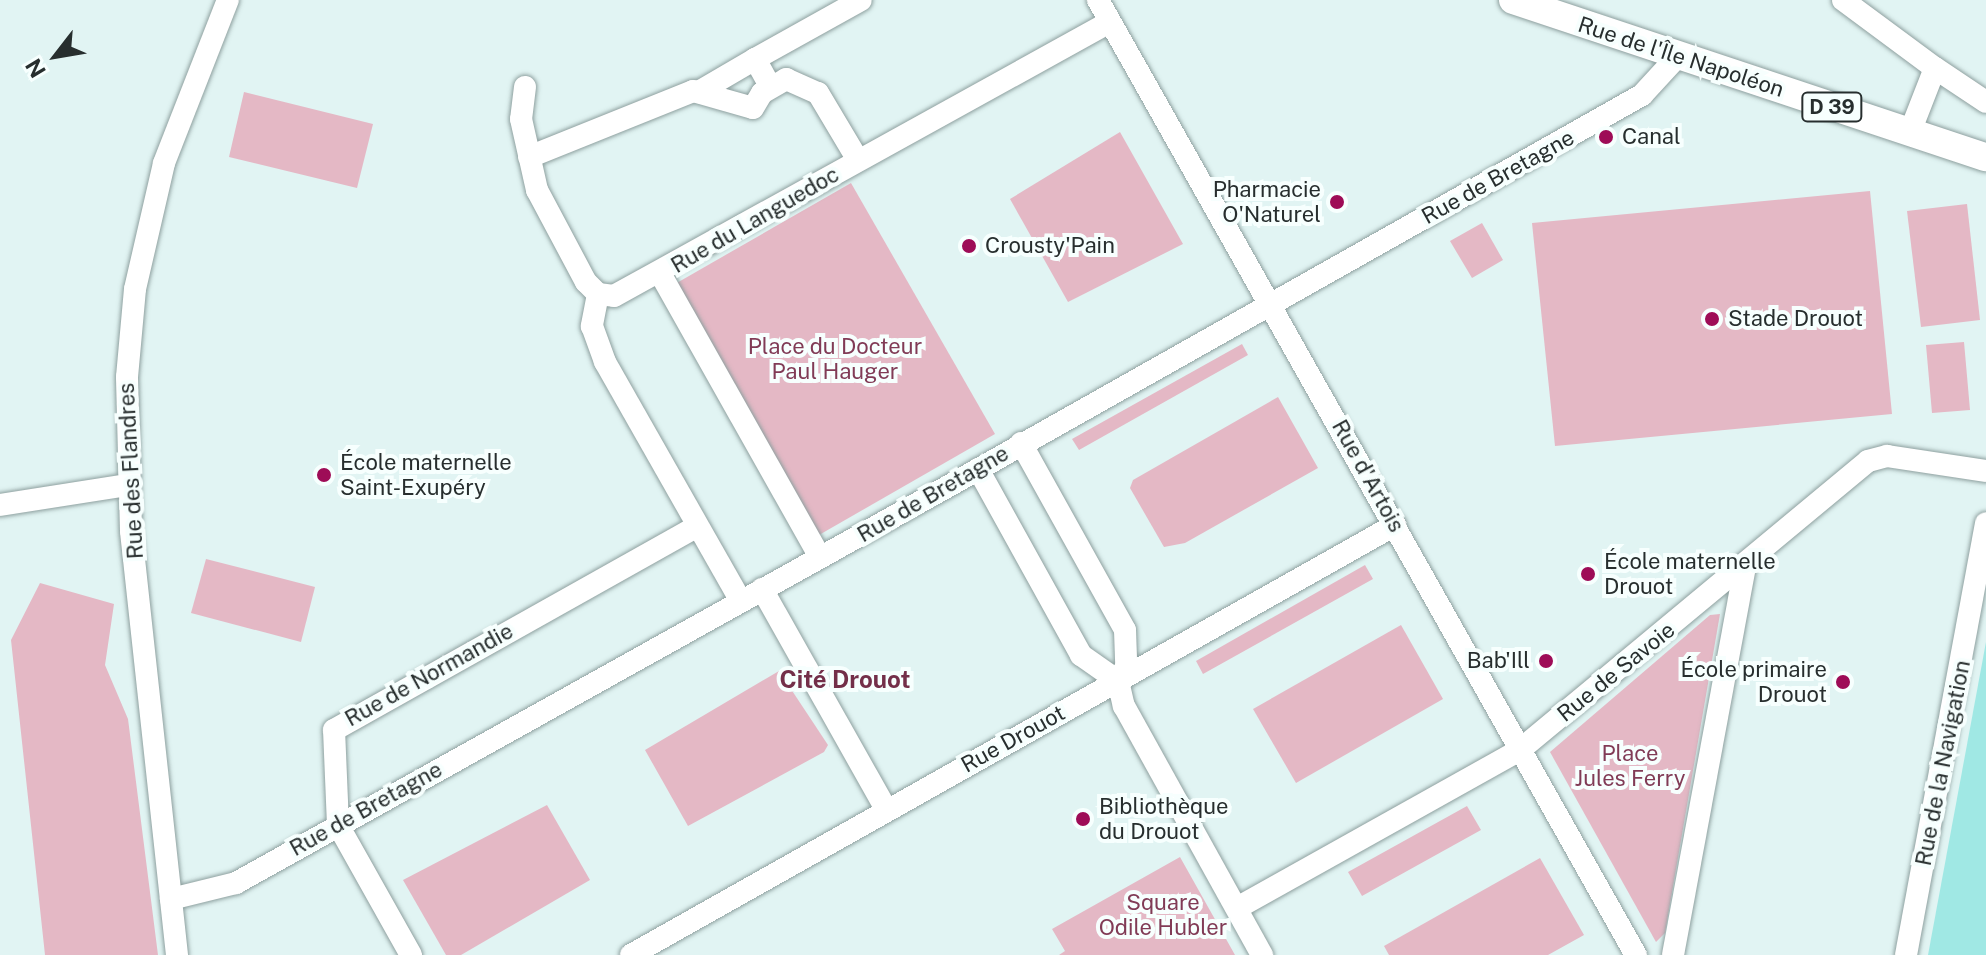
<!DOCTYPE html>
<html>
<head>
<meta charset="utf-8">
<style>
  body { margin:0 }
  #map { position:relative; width:1986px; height:955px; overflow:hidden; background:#e1f4f3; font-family:"Public Sans",sans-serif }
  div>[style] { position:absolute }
  .green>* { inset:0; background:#e4b8c5 }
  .water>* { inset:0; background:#a0e8e4 }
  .roads { filter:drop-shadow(0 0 2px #8ea09f) drop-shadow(0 0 2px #8ea09f) }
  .minor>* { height:22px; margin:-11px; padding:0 11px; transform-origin:11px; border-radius:11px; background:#fff }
  .major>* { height:28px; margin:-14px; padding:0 14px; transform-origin:14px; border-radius:14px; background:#fff }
  .dots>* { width:22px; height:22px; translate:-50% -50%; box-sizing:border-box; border:4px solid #f7fffe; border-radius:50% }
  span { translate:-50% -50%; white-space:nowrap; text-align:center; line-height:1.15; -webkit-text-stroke:8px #f7fffe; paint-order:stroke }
  .shield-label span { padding:2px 6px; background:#f7fffe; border:2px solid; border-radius:6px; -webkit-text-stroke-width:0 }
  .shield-label { font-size:20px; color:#272e2e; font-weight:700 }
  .street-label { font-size:22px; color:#272e2e }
  .poi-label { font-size:22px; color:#272e2e }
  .left { translate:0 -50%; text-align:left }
  .right { translate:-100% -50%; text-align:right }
  .park-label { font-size:22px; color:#813b56 }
  .neighbourhood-label { font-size:24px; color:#732f49; font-weight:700 }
  .north { position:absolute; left:16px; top:16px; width:80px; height:80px; -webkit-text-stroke:6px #f7fffe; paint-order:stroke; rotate:239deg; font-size:22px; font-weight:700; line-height:32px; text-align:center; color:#272e2e }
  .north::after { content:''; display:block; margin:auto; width:28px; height:36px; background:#272e2e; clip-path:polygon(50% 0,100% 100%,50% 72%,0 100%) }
</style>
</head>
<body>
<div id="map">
  <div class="green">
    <div style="clip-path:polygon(244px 92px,373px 124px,357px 188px,229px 157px)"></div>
    <div style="clip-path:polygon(1120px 132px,1183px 244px,1068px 302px,1010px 199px)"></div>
    <div style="clip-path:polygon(851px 183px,995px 434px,819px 535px,675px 284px)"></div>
    <div style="clip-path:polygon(1870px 191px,1892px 414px,1555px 446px,1532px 223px)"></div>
    <div style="clip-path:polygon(1967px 204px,1980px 320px,1921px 327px,1907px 211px)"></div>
    <div style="clip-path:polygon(1482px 223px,1503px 260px,1472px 278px,1450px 241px)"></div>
    <div style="clip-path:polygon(1964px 342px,1970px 410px,1932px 413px,1926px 345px)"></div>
    <div style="clip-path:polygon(1242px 344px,1248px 355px,1079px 450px,1072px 439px)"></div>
    <div style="clip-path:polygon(1278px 397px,1318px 468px,1185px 543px,1164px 547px,1130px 488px,1133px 480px)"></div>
    <div style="clip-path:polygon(206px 559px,315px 587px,301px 642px,191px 613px)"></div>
    <div style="clip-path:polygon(1365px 565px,1373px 579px,1203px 674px,1196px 661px)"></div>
    <div style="clip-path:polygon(40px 583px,114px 604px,105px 665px,128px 719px,158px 955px,45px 955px,11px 640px)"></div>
    <div style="clip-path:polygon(1720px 614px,1665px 933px,1656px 942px,1550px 752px,1710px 615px)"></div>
    <div style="clip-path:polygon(1401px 625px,1443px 699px,1296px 783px,1253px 709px)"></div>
    <div style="clip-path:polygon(779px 671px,828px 745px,824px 752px,688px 826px,645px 750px)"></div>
    <div style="clip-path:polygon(547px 805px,590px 880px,461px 955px,446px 955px,403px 880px)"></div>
    <div style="clip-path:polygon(1467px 806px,1481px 830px,1362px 896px,1348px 872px)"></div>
    <div style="clip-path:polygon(1180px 857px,1235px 955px,1059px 955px,1065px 951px,1052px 929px)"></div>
    <div style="clip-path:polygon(1540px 858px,1584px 935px,1548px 955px,1389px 955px,1384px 946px)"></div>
  </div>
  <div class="water">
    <div style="clip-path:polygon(1986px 642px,1986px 955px,1928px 955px)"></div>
  </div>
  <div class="roads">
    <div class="minor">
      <div style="left:1098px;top:0;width:1096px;rotate:60.61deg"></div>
      <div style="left:1843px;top:0;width:114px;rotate:36.5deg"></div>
      <div style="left:1935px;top:68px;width:69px;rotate:111.3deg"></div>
      <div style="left:1935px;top:68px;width:61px;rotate:33.7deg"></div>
      <div style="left:770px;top:86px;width:31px;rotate:-119deg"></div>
      <div style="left:755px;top:59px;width:121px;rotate:-29.1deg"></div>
      <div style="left:525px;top:87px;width:32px;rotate:97deg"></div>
      <div style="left:521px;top:119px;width:73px;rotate:77.3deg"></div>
      <div style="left:537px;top:190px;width:104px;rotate:62deg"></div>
      <div style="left:586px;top:282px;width:17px;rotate:45deg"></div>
      <div style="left:598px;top:294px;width:16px;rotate:7deg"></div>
      <div style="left:614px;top:296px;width:564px;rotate:-28.93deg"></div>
      <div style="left:702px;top:90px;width:61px;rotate:-30.3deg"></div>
      <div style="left:529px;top:157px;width:177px;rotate:-21.9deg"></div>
      <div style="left:693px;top:91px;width:62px;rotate:15.8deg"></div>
      <div style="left:753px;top:108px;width:17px;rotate:-59deg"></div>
      <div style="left:762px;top:93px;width:28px;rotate:-30deg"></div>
      <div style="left:786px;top:79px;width:35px;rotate:24deg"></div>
      <div style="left:818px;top:93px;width:78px;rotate:59.2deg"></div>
      <div style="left:661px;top:275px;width:324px;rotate:60.6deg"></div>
      <div style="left:598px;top:294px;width:33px;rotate:101deg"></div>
      <div style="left:592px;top:326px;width:38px;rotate:70deg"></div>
      <div style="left:605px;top:362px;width:275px;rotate:60.4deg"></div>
      <div style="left:1021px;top:443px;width:214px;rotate:60.9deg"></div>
      <div style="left:1125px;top:630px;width:37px;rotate:88deg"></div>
      <div style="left:1126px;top:667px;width:16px;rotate:120deg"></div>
      <div style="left:1118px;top:681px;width:26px;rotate:77deg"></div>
      <div style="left:1124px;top:706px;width:285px;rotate:61deg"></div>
      <div style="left:978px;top:469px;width:213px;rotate:61deg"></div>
      <div style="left:1081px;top:655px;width:45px;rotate:35.1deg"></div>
      <div style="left:0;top:505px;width:130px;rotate:-8.9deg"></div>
      <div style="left:762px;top:589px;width:253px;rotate:60.6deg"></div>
      <div style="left:171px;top:899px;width:67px;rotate:-13.8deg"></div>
      <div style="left:236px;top:883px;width:822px;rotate:-29.12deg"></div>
      <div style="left:954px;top:483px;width:790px;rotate:-29.42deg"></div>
      <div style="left:1642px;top:95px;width:52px;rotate:-47.4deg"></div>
      <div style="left:1237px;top:908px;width:325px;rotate:-29.2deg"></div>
      <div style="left:1521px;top:749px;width:451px;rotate:-39.7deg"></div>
      <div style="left:1868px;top:461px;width:20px;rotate:-15deg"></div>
      <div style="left:1887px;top:456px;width:100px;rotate:8.6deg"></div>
      <div style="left:177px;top:955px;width:426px;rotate:-96.2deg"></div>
      <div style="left:131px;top:531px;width:154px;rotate:-91.5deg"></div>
      <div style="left:127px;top:377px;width:88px;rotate:-84.8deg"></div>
      <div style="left:135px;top:289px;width:129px;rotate:-77deg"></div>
      <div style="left:164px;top:163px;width:175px;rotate:-68.6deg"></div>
      <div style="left:411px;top:955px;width:149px;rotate:-119.3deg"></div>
      <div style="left:338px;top:825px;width:95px;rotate:-92.4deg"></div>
      <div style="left:334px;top:730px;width:416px;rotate:-29.3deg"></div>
      <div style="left:631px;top:955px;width:877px;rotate:-29.37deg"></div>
      <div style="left:1673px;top:955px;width:396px;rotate:-79.5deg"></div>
      <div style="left:1906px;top:955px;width:439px;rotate:-79.5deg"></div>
    </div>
    <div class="major">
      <div style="left:1513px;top:0;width:498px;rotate:18.4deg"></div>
    </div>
  </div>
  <div class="dots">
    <div style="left:1606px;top:137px;background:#9e0c57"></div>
    <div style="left:1337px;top:202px;background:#9e0c57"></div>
    <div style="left:969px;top:246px;background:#9e0c57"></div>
    <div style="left:1712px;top:319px;background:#9e0c57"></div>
    <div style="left:324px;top:475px;background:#9e0c57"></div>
    <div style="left:1588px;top:574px;background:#9e0c57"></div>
    <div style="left:1546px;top:661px;background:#9e0c57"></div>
    <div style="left:1843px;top:682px;background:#9e0c57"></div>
    <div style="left:1083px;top:819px;background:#9e0c57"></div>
  </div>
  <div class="shield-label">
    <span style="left:1832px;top:107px">D 39</span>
  </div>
  <div class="street-label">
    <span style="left:1681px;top:57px;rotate:18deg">Rue de l'Île Napoléon</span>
    <span style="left:1498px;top:177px;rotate:-29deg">Rue de Bretagne</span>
    <span style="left:755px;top:220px;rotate:-30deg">Rue du Languedoc</span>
    <span style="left:131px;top:471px;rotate:-93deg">Rue des Flandres</span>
    <span style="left:1368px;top:476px;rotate:61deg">Rue d'Artois</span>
    <span style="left:933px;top:494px;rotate:-30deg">Rue de Bretagne</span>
    <span style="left:1616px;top:672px;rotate:-39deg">Rue de Savoie</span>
    <span style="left:429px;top:675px;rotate:-29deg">Rue de Normandie</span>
    <span style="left:1013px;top:739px;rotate:-29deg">Rue Drouot</span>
    <span style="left:1943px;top:763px;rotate:-79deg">Rue de la Navigation</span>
    <span style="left:366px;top:809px;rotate:-29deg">Rue de Bretagne</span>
  </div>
  <div class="poi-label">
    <span class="left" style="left:1622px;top:137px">Canal</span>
    <span class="right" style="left:1321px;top:202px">Pharmacie<br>O'Naturel</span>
    <span class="left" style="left:985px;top:246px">Crousty'Pain</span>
    <span class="left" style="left:1728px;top:319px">Stade Drouot</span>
    <span class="left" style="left:340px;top:475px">École maternelle<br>Saint-Exupéry</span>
    <span class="left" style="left:1604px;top:574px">École maternelle<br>Drouot</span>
    <span class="right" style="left:1530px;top:661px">Bab'Ill</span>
    <span class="right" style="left:1827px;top:682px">École primaire<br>Drouot</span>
    <span class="left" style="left:1099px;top:819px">Bibliothèque<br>du Drouot</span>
  </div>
  <div class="park-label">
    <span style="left:835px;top:359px">Place du Docteur<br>Paul Hauger</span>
    <span style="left:1630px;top:766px">Place<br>Jules Ferry</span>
    <span style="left:1163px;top:915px">Square<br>Odile Hubler</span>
  </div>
  <div class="neighbourhood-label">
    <span style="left:845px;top:680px">Cité Drouot</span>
  </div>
  <div class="north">N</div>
</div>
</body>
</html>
